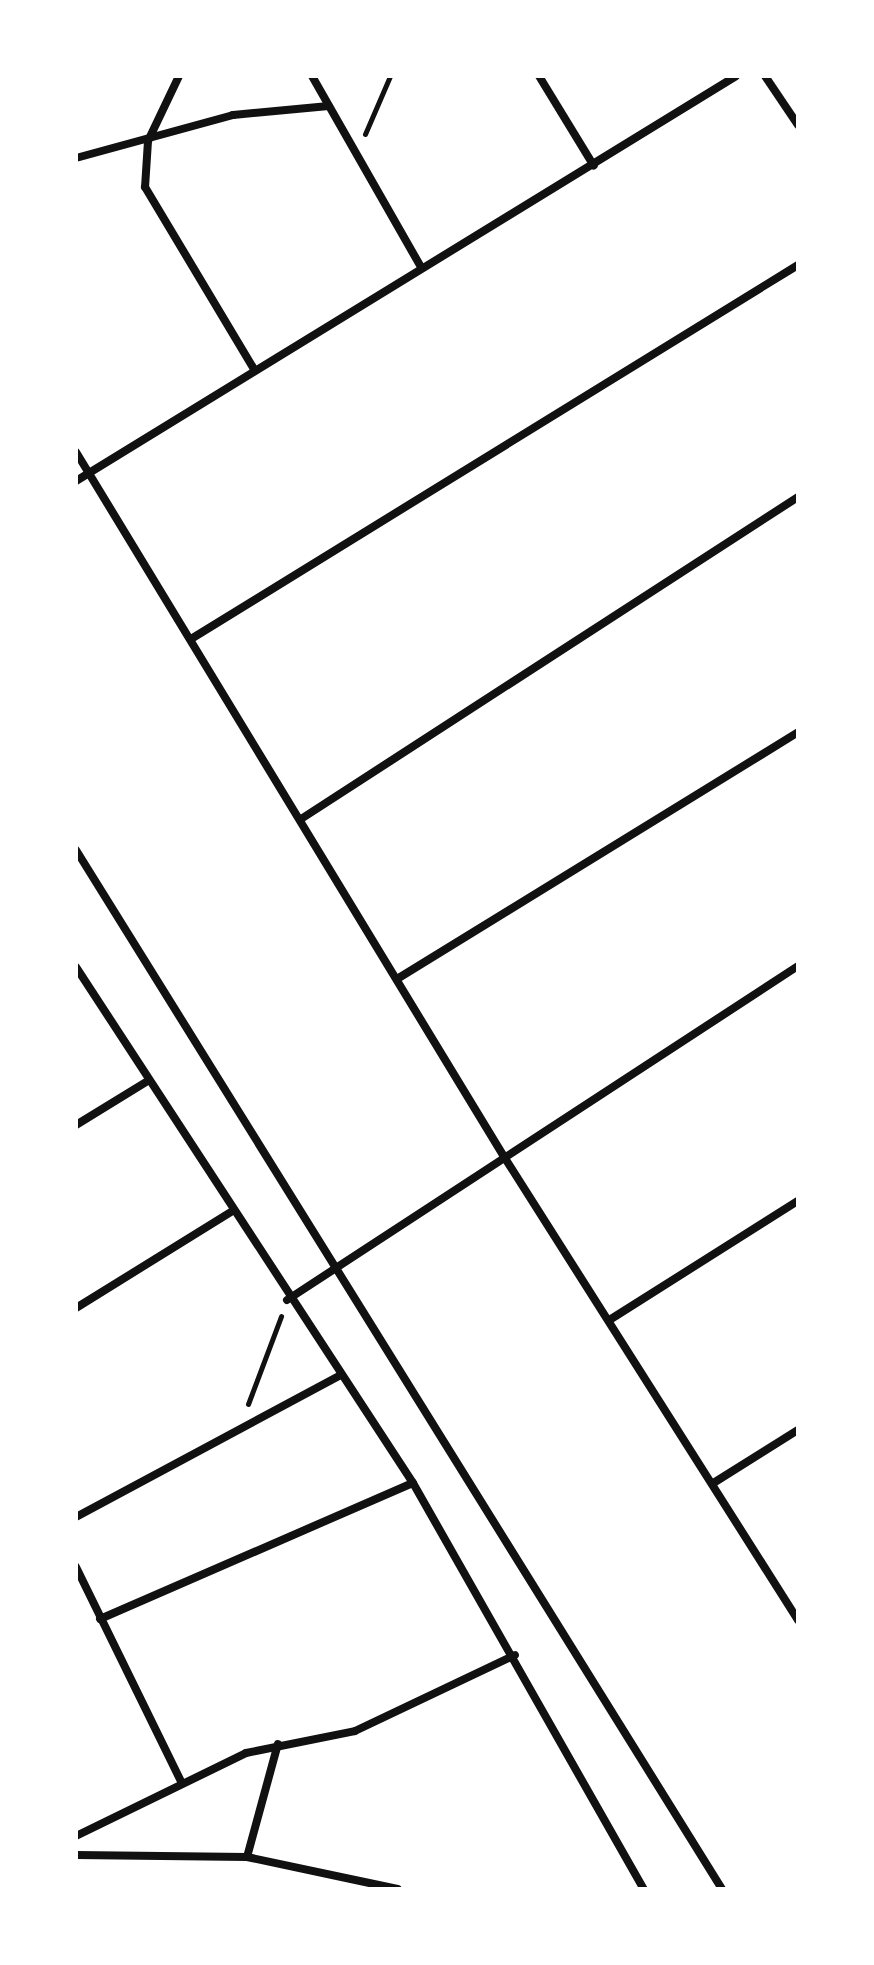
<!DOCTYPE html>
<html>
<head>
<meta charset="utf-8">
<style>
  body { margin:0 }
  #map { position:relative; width:874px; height:1965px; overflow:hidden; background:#fff; font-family:"Golos Text",sans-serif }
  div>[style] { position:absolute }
  .path>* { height:5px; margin:-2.5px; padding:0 2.5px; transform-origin:2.5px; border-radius:2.5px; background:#111 }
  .minor>* { height:8px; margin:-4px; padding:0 4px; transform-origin:4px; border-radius:4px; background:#111 }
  span { translate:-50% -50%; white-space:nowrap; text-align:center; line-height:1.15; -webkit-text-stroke:6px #fff; paint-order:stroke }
  .frame { position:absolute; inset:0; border:78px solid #fff; pointer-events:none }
</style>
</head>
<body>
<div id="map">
  <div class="path">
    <div style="left:365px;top:134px;width:63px;rotate:-66.7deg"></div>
    <div style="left:248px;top:1404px;width:94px;rotate:-69.4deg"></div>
  </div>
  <div class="minor">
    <div style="left:179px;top:76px;width:72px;rotate:115.5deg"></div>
    <div style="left:148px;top:141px;width:46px;rotate:93.7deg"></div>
    <div style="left:145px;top:187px;width:214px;rotate:59.1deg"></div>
    <div style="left:312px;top:76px;width:220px;rotate:60.3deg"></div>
    <div style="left:539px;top:76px;width:105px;rotate:58.6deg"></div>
    <div style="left:765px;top:76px;width:59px;rotate:56deg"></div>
    <div style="left:76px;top:158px;width:163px;rotate:-15.3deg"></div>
    <div style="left:233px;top:115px;width:96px;rotate:-5.4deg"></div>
    <div style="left:76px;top:452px;width:823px;rotate:58.73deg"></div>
    <div style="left:503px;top:1155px;width:551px;rotate:57.61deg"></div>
    <div style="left:76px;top:481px;width:774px;rotate:-31.53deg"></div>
    <div style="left:191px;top:639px;width:713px;rotate:-31.64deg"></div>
    <div style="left:301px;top:819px;width:592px;rotate:-32.94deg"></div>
    <div style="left:76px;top:850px;width:1223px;rotate:58.13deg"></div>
    <div style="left:76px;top:967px;width:616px;rotate:56.85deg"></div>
    <div style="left:413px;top:1483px;width:467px;rotate:60.4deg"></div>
    <div style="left:397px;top:979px;width:471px;rotate:-31.6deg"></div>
    <div style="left:76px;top:1125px;width:82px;rotate:-31.6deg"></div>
    <div style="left:287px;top:1300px;width:610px;rotate:-33.17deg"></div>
    <div style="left:76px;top:1308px;width:182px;rotate:-31.8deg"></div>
    <div style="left:611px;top:1319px;width:221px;rotate:-32.3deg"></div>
    <div style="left:715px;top:1482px;width:98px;rotate:-32.1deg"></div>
    <div style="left:76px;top:1517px;width:301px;rotate:-28.2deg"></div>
    <div style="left:76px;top:1567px;width:238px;rotate:63.9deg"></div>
    <div style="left:100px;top:1619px;width:341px;rotate:-23.5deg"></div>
    <div style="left:76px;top:1836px;width:189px;rotate:-26deg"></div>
    <div style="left:246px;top:1753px;width:111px;rotate:-11.4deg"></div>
    <div style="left:355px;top:1731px;width:177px;rotate:-25.4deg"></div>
    <div style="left:76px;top:1855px;width:171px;rotate:0.7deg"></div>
    <div style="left:247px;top:1857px;width:154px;rotate:12deg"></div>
    <div style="left:247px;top:1857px;width:117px;rotate:-74.7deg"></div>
  </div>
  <div class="frame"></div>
</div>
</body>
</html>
